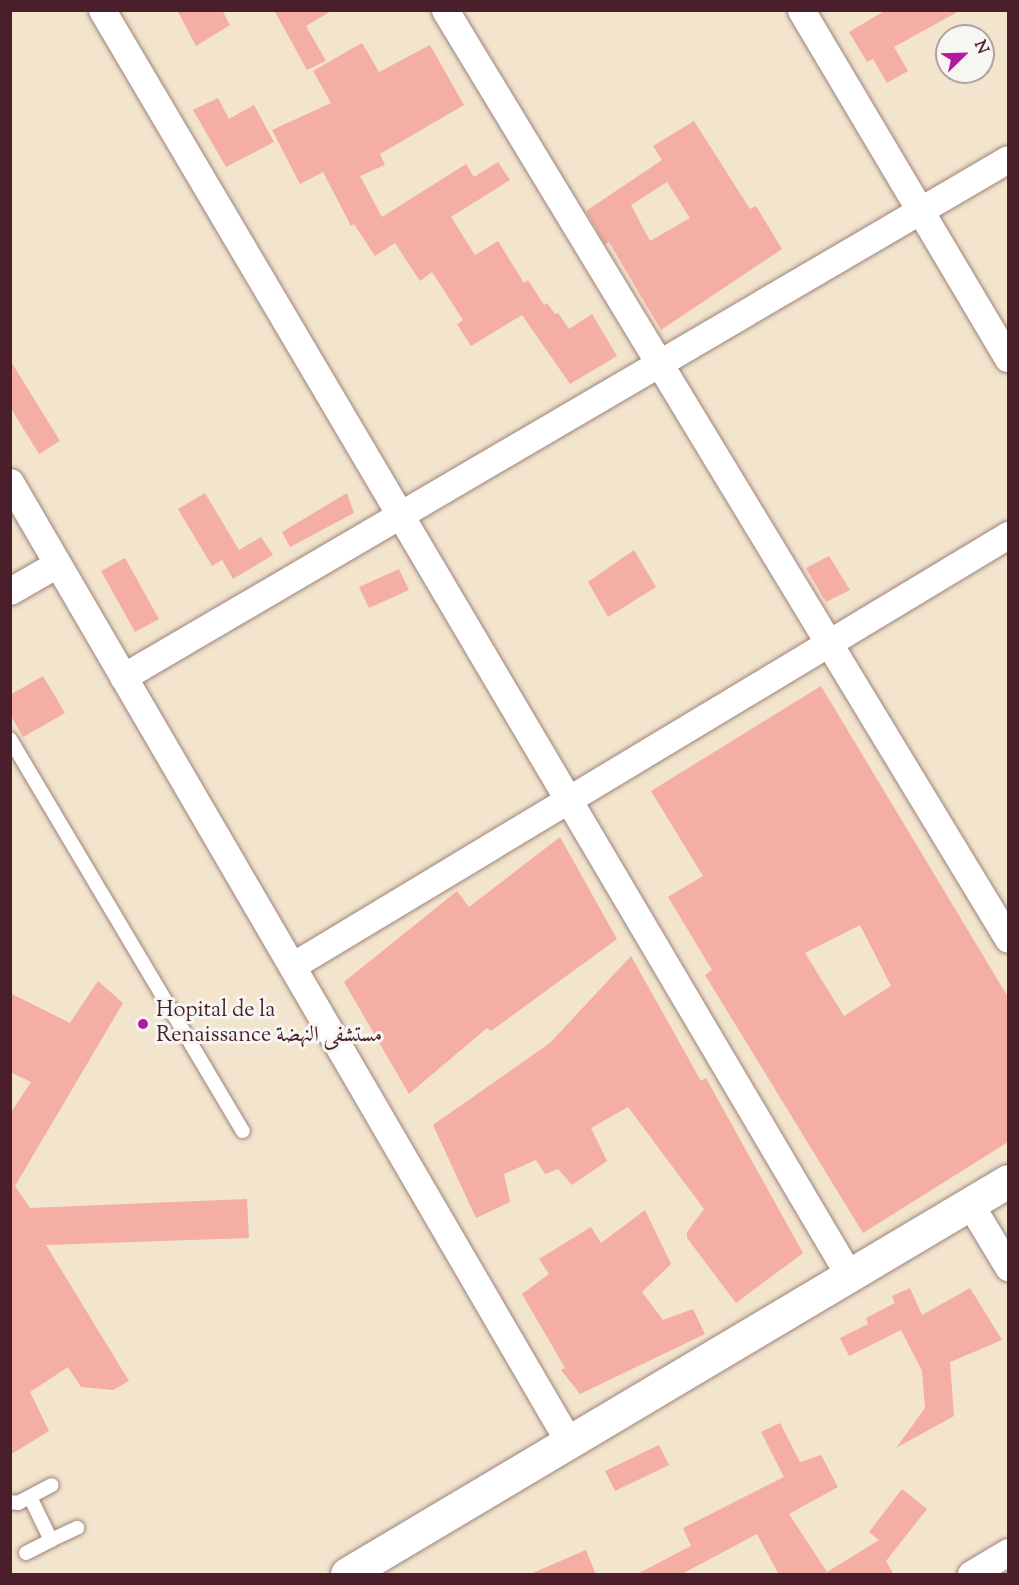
<!DOCTYPE html>
<html>
<head>
<meta charset="utf-8">
<style>
  body { margin:0 }
  #map { position:relative; width:1019px; height:1585px; overflow:hidden; background:#f2e4cd; font-family:"Sorts Mill Goudy",Amiri,serif }
  div>[style] { position:absolute }
  .building>* { inset:0; background:#f5aea3 }
  .roads { filter:drop-shadow(0 0 2px #9e827c) drop-shadow(0 0 2px #9e827c) }
  .service>* { height:14px; margin:-7px; padding:0 7px; transform-origin:7px; border-radius:7px; background:#fff }
  .minor>* { height:27px; margin:-13.5px; padding:0 13.5px; transform-origin:13.5px; border-radius:13.5px; background:#fff }
  .tertiary>* { height:33px; margin:-16.5px; padding:0 16.5px; transform-origin:16.5px; border-radius:16.5px; background:#fff }
  .dots>* { width:16px; height:16px; translate:-50% -50%; box-sizing:border-box; border:3px solid #f6f6f2; border-radius:50% }
  span { translate:-50% -50%; white-space:nowrap; text-align:center; line-height:1.15; -webkit-text-stroke:6px #f6f6f2; paint-order:stroke }
  .poi-label { font-size:22px; color:#4a1f2b }
  .left { translate:0 -50%; text-align:left }
  .frame { position:absolute; inset:0; border:12px solid #4a1f2b; pointer-events:none }
  .north { position:absolute; left:935px; top:24px; width:60px; height:60px; box-sizing:border-box; background:#f6f6f2; border:2px solid #b1a0a2; border-radius:50%; rotate:67deg; font-size:16px; font-weight:700; line-height:24px; text-align:center; color:#4a1f2b }
  .north::after { content:''; display:block; margin:auto; width:21px; height:27px; background:#b5179e; clip-path:polygon(50% 0,100% 100%,50% 72%,0 100%) }
</style>
</head>
<body>
<div id="map">
  <div class="building">
    <div style="clip-path:polygon(177px 10px,222px 10px,230px 25px,196px 46px)"></div>
    <div style="clip-path:polygon(274px 10px,333px 10px,306px 26px,326px 61px,307px 70px)"></div>
    <div style="clip-path:polygon(886px 10px,961px 10px,894px 47px,908px 71px,887px 83px,873px 59px,867px 62px,849px 32px)"></div>
    <div style="clip-path:polygon(362px 43px,379px 72px,430px 45px,464px 105px,380px 154px,385px 165px,360px 176px,382px 217px,466px 164px,474px 177px,498px 162px,510px 180px,451px 217px,475px 255px,498px 241px,524px 283px,528px 280px,544px 305px,547px 303px,555px 314px,558px 313px,569px 329px,592px 314px,617px 356px,570px 384px,522px 315px,471px 346px,457px 324px,463px 320px,432px 272px,420px 281px,395px 243px,375px 256px,354px 224px,351px 226px,323px 172px,300px 184px,272px 130px,331px 103px,313px 71px)"></div>
    <div style="clip-path:polygon(218px 98px,229px 119px,254px 105px,274px 142px,226px 167px,193px 110px)"></div>
    <div style="clip-path:polygon(evenodd,694px 121px,750px 209px,756px 206px,782px 249px,661px 330px,609px 242px,605px 244px,586px 211px,662px 160px,653px 146px,694px 121px,667px 182px,690px 218px,650px 241px,631px 205px,667px 182px)"></div>
    <div style="clip-path:polygon(10px 360px,60px 441px,39px 454px,10px 407px)"></div>
    <div style="clip-path:polygon(205px 493px,239px 550px,261px 537px,273px 555px,233px 579px,222px 560px,212px 566px,178px 509px)"></div>
    <div style="clip-path:polygon(347px 493px,354px 513px,290px 547px,282px 532px)"></div>
    <div style="clip-path:polygon(634px 550px,656px 587px,608px 617px,588px 582px)"></div>
    <div style="clip-path:polygon(829px 556px,850px 590px,826px 602px,806px 568px)"></div>
    <div style="clip-path:polygon(125px 558px,159px 619px,135px 632px,101px 571px)"></div>
    <div style="clip-path:polygon(399px 569px,409px 590px,369px 608px,359px 587px)"></div>
    <div style="clip-path:polygon(43px 676px,65px 713px,23px 737px,10px 714px,10px 695px)"></div>
    <div style="clip-path:polygon(evenodd,821px 686px,1008px 997px,1008px 1142px,863px 1233px,705px 975px,712px 970px,668px 897px,703px 876px,651px 791px,821px 686px,860px 925px,891px 986px,844px 1016px,805px 953px,860px 925px)"></div>
    <div style="clip-path:polygon(560px 837px,617px 939px,491px 1031px,487px 1028px,409px 1094px,344px 982px,457px 891px,469px 907px)"></div>
    <div style="clip-path:polygon(631px 956px,701px 1081px,706px 1078px,803px 1253px,736px 1303px,687px 1238px,687px 1232px,704px 1209px,628px 1107px,591px 1128px,607px 1161px,572px 1185px,558px 1169px,545px 1174px,536px 1160px,504px 1174px,510px 1202px,476px 1218px,433px 1125px,550px 1043px)"></div>
    <div style="clip-path:polygon(98px 981px,123px 1003px,15px 1186px,30px 1208px,247px 1199px,249px 1238px,46px 1245px,129px 1381px,113px 1390px,81px 1387px,68px 1367px,30px 1392px,49px 1431px,10px 1455px,10px 1114px,31px 1082px,10px 1072px,10px 993px,70px 1023px)"></div>
    <div style="clip-path:polygon(645px 1210px,671px 1264px,642px 1292px,663px 1320px,693px 1309px,705px 1334px,580px 1394px,561px 1370px,565px 1368px,522px 1294px,549px 1274px,539px 1259px,591px 1227px,601px 1243px)"></div>
    <div style="clip-path:polygon(910px 1288px,922px 1315px,970px 1288px,1002px 1340px,950px 1362px,954px 1416px,896px 1448px,925px 1408px,922px 1371px,901px 1330px,849px 1356px,840px 1338px,868px 1324px,866px 1318px,895px 1303px,892px 1296px)"></div>
    <div style="clip-path:polygon(780px 1423px,800px 1462px,821px 1455px,838px 1487px,789px 1514px,827px 1572px,879px 1540px,869px 1532px,902px 1489px,927px 1509px,886px 1561px,894px 1575px,779px 1575px,757px 1534px,680px 1575px,635px 1575px,691px 1546px,683px 1528px,784px 1477px,761px 1432px)"></div>
    <div style="clip-path:polygon(659px 1445px,669px 1465px,615px 1491px,605px 1471px)"></div>
    <div style="clip-path:polygon(586px 1550px,596px 1575px,530px 1575px,530px 1574px)"></div>
  </div>
  <div class="roads">
    <div class="service">
      <div style="left:10px;top:739px;width:456px;rotate:59.3deg"></div>
      <div style="left:30px;top:1497px;width:48px;rotate:64deg"></div>
      <div style="left:51px;top:1540px;width:29px;rotate:-25deg"></div>
      <div style="left:10px;top:1502px;width:8px;rotate:7deg"></div>
      <div style="left:18px;top:1503px;width:38px;rotate:-28deg"></div>
      <div style="left:26px;top:1553px;width:28px;rotate:-27deg"></div>
    </div>
    <div class="minor">
      <div style="left:102px;top:10px;width:1471px;rotate:59.44deg"></div>
      <div style="left:445px;top:10px;width:1086px;rotate:58.78deg"></div>
      <div style="left:801px;top:10px;width:405px;rotate:59.3deg"></div>
      <div style="left:10px;top:482px;width:1111px;rotate:59.79deg"></div>
      <div style="left:10px;top:591px;width:54px;rotate:-29.9deg"></div>
      <div style="left:123px;top:677px;width:1025px;rotate:-30.34deg"></div>
      <div style="left:292px;top:966px;width:836px;rotate:-31.05deg"></div>
      <div style="left:970px;top:1204px;width:74px;rotate:58.9deg"></div>
      <div style="left:971px;top:1574px;width:43px;rotate:-30.7deg"></div>
    </div>
    <div class="tertiary">
      <div style="left:347px;top:1574px;width:769px;rotate:-30.73deg"></div>
    </div>
  </div>
  <div class="dots">
    <div style="left:143px;top:1024px;background:#b5179e"></div>
  </div>
  <div class="poi-label">
    <span class="left" style="left:156px;top:1024px">Hopital de la<br>Renaissance مستشفى النهضة</span>
  </div>
  <div class="frame"></div>
  <div class="north">N</div>
</div>
</body>
</html>
